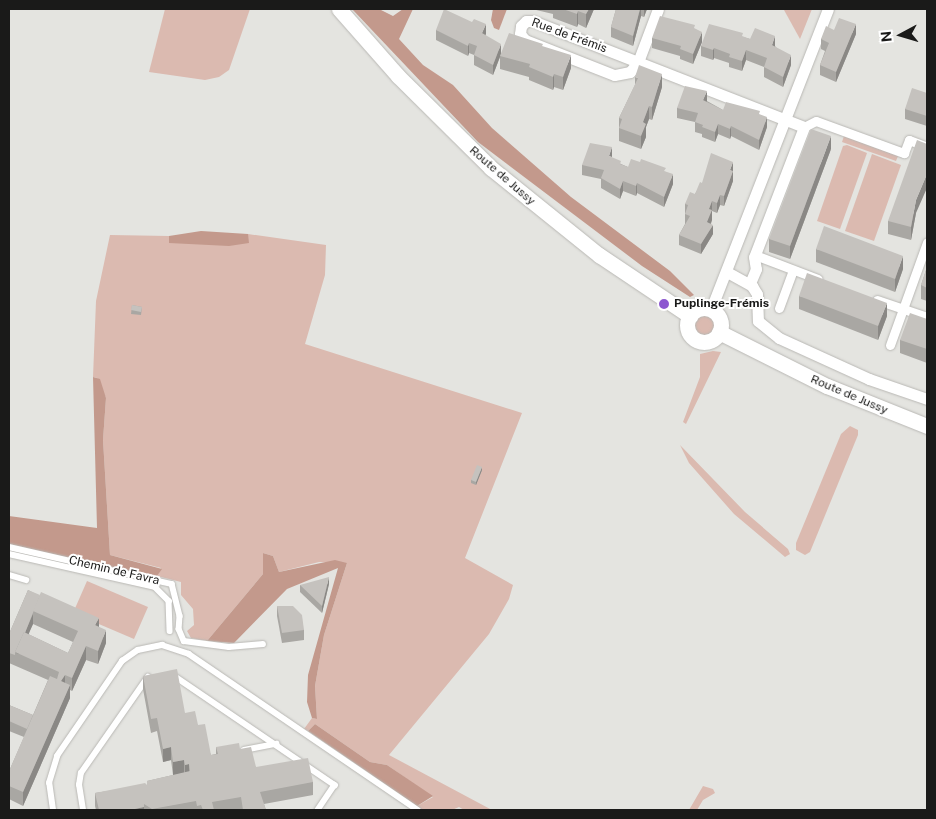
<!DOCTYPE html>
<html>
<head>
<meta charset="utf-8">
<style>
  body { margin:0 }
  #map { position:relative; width:936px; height:819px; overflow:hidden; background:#e4e4e0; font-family:"Public Sans",sans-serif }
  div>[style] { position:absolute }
  .green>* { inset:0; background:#dbbab0 }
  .round { border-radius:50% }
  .forest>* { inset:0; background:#c3998c }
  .roads { filter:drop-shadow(0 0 1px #b9b8b4) drop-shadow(0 0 1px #b9b8b4) }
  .service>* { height:5.5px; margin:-2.75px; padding:0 2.75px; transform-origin:2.75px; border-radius:2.75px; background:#fff }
  .pedestrian>* { height:9px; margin:-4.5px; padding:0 4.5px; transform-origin:4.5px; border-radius:4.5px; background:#fff }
  .minor>* { height:11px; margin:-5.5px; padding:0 5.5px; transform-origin:5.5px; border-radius:5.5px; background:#fff }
  .secondary>* { height:15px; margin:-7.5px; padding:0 7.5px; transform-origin:7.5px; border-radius:7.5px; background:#fff }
  .secondary>.ring { margin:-7.5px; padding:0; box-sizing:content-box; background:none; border:15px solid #fff; border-radius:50% }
  .wall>* { inset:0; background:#a9a7a3 }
  .shaded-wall>* { inset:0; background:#8a8885 }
  .building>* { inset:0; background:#c5c2be }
  .dots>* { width:14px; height:14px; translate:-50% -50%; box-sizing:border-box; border:2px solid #fff; border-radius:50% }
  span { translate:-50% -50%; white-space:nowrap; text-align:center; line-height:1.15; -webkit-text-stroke:4px #fff; paint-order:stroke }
  .street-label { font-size:12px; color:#1a1a19 }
  .poi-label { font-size:12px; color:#1a1a19; font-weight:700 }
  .left { translate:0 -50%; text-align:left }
  .frame { position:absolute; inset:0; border:10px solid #1a1a19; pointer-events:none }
  .north { position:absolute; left:876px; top:10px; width:50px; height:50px; -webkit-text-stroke:4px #fff; paint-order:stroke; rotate:264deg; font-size:14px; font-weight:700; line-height:20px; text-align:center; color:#1a1a19 }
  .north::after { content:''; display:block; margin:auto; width:18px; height:22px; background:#1a1a19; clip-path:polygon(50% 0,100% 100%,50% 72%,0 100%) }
</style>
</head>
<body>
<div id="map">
  <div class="green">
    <div style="clip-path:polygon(165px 9px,250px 9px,229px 70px,219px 77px,205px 80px,149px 72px)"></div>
    <div style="clip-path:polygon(785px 9px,812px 9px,800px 39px,784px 10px)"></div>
    <div style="clip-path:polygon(844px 136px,898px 156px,896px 161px,842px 142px)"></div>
    <div style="clip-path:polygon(847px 145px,867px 153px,840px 229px,817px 221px,843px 146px)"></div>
    <div style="clip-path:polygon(872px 154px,901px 165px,874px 241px,845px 231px)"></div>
    <div style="clip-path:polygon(248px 234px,326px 245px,325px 275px,305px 344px,522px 413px,465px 558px,513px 585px,509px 599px,489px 634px,389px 755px,492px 810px,464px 810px,459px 807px,452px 810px,422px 810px,417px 806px,433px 797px,387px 765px,370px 762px,315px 724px,308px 731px,304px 729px,312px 718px,317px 719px,315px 686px,324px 635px,347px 563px,319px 562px,279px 572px,273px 556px,263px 553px,263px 574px,207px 641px,191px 638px,187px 631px,194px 625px,193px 609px,181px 595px,181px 582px,157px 576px,161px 568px,110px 555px,103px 440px,106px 398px,97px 378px,93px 377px,96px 301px,110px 235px,169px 236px,169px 243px,248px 243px)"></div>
    <div class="round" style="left:693px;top:314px;width:22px;height:22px"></div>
    <div style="clip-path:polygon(713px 351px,721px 352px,686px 424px,683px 422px,700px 377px,700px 354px)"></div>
    <div style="clip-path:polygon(850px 426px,858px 430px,858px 435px,810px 552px,805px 555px,796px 550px,796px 543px,841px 434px)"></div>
    <div style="clip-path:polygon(680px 445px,745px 512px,788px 549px,790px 554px,785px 557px,734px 514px,689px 463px)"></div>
    <div style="clip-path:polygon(87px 581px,148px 607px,134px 639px,73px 613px)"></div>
    <div style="clip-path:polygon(703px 786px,713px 789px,715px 793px,703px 800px,697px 810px,689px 810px)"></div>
  </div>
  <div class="forest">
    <div style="clip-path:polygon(352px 9px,379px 9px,393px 16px,403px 9px,413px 9px,399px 39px,423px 65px,453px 85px,492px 128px,571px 197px,670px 271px,694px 295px,690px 297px,642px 266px,478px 142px)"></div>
    <div style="clip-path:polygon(493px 9px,507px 9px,499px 30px,494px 28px,491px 20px)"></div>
    <div style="clip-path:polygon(201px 231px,248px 234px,249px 243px,229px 246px,169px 243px,169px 236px)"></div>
    <div style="clip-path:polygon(93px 377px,100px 379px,106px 398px,103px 440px,110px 555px,162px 569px,157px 576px,9px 547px,9px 516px,97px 528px)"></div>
    <div style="clip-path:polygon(263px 553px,273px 556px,279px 572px,335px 560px,347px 563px,324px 635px,315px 686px,317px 719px,312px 718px,307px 702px,308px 675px,338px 568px,287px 589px,234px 643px,207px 641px,263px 574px)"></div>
    <div style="clip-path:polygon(315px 724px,370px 762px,387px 765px,433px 796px,417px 806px,308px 731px)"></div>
  </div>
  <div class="roads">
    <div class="service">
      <div style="left:9px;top:547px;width:167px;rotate:12.8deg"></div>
      <div style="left:172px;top:584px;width:33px;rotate:76deg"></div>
      <div style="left:180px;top:616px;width:13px;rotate:94deg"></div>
      <div style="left:179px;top:629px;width:13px;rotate:67deg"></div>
      <div style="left:184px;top:641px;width:45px;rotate:7.6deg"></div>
      <div style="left:229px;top:647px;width:34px;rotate:-5deg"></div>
      <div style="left:9px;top:554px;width:150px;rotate:12.7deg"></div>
      <div style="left:155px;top:587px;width:20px;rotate:45deg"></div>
      <div style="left:169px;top:601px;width:30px;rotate:88deg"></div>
      <div style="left:9px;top:575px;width:18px;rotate:16deg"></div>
      <div style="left:173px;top:675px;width:196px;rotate:34.2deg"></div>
      <div style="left:335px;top:785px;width:30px;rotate:124deg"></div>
      <div style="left:244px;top:750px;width:33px;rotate:-11deg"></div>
      <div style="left:53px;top:810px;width:27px;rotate:-98deg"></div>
      <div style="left:49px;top:783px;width:28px;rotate:-73deg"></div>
      <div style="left:57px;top:756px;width:115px;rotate:-55.6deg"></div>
      <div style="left:122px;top:661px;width:19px;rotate:-35deg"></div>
      <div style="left:138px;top:650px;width:25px;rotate:-12deg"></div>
      <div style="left:162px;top:645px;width:28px;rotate:18deg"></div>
      <div style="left:189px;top:654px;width:277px;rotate:34.3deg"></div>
      <div style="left:83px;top:810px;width:25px;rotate:-99deg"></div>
      <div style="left:79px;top:785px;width:12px;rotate:-81deg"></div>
      <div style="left:81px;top:773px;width:117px;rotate:-55.1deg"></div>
    </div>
    <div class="pedestrian">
      <div style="left:804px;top:127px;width:13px;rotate:-27deg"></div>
      <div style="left:816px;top:121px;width:94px;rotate:20deg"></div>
      <div style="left:904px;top:153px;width:14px;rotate:-69deg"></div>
      <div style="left:909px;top:140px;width:19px;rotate:21deg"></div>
      <div style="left:755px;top:255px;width:67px;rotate:20.9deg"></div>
      <div style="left:877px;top:300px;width:53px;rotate:18.8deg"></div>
      <div style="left:779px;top:308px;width:40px;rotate:-69.8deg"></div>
      <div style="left:890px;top:345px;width:109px;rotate:-70.2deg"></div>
    </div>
    <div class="minor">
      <div style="left:658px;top:9px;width:57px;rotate:110.7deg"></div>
      <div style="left:638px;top:62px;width:178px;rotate:21.4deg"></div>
      <div style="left:804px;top:127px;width:139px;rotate:111deg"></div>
      <div style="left:754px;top:257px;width:12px;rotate:81deg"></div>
      <div style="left:756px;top:269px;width:15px;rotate:113deg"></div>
      <div style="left:533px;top:21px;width:113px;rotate:21.3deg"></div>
      <div style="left:638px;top:62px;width:13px;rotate:129deg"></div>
      <div style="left:630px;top:72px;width:16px;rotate:169deg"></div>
      <div style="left:614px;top:75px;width:96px;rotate:-158.5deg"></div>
      <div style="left:525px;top:40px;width:8px;rotate:-130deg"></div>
      <div style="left:520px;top:34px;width:8px;rotate:-83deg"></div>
      <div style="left:521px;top:26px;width:7px;rotate:-45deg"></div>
      <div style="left:526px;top:21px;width:7px"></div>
      <div style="left:727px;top:272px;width:29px;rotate:29deg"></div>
      <div style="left:752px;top:286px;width:9px;rotate:58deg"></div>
      <div style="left:757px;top:294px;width:27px;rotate:88deg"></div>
      <div style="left:758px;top:321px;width:27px;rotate:39deg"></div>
      <div style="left:779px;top:338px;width:99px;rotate:24.5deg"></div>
      <div style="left:869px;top:379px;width:61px;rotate:19deg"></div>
      <div style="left:711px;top:309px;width:322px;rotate:-68.7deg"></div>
    </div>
    <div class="secondary">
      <div style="left:339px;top:9px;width:89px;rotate:48.6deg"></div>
      <div style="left:398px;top:76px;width:131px;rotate:44.7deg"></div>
      <div style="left:491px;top:168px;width:139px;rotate:38.9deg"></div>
      <div style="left:599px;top:255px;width:110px;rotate:33.8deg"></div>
      <div class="ring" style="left:687px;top:308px;width:19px;height:19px"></div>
      <div style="left:719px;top:332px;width:121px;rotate:26.6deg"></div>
      <div style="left:827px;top:386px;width:108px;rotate:21.8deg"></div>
    </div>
  </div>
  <div class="wall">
    <div style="clip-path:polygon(532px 9px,594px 9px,586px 28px,578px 24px,577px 27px,553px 18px,553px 14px)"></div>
    <div style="clip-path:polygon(616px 9px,647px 9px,644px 17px,641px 16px,633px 46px,611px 37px,611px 27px)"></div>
    <div style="clip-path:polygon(695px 29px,702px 42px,693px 64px,680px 59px,680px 56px,652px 48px,652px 38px)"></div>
    <div style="clip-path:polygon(436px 30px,485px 35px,501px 53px,543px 47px,571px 68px,563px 90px,554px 87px,553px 90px,529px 80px,529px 77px,500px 69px,500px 57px,493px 75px,474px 65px,474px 55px,469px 53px,468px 56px,436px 40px)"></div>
    <div style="clip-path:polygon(834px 30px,856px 34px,836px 82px,820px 75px,820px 65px,825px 51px,821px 49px,821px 39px)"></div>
    <div style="clip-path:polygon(743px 37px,775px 46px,791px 65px,783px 87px,764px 77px,764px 67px,746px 60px,742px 71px,729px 67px,729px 63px,714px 58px,713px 60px,701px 56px,701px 46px)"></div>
    <div style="clip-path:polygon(635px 77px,662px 87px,652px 120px,649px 119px,646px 127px,646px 137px,641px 149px,619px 141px,619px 118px,635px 85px)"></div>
    <div style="clip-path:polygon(927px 93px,927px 126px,905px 119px,905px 109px)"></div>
    <div style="clip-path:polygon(707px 101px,723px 110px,760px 115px,767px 127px,759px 150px,731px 136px,730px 139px,718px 134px,715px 142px,702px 137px,702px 134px,695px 132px,695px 122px,677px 118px,677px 108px)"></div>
    <div style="clip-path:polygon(831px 149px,790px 259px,769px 252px,769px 239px)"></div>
    <div style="clip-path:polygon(612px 158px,621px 164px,628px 167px,666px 172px,673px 184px,664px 207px,637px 193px,636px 196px,623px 191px,620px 199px,601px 188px,601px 179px,582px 175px,582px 165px)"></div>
    <div style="clip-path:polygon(733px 171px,733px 181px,724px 206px,720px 205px,717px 213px,712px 211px,712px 220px,711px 224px,713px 234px,701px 254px,679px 245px,679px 235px,685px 224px,685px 204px,695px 194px,702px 183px)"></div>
    <div style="clip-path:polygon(916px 213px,911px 240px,888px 234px,888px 221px)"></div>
    <div style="clip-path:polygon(816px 249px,903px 269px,895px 292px,816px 262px)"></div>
    <div style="clip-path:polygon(927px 267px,927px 301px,921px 299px,921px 285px)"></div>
    <div style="clip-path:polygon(799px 296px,887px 316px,878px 340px,799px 309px)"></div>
    <div style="clip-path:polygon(132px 305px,142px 307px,141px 315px,131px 314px)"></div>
    <div style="clip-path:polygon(927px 319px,927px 363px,900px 353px,900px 340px)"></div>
    <div style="clip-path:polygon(482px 470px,476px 485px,471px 483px,471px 480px)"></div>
    <div style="clip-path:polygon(329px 584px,322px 613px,300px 592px,300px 585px)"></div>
    <div style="clip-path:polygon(evenodd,28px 590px,99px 627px,106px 643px,98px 664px,86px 660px,72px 691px,70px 690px,70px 698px,23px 806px,9px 799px,9px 768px,10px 769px,24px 737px,9px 731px,9px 705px,33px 715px,48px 680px,9px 663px,9px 634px,28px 590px,33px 624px,73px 642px,68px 653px,28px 634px,33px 624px)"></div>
    <div style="clip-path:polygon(277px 606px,304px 630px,304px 640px,282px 643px,277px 616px)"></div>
    <div style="clip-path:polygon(143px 676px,198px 725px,211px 755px,216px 754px,216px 747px,240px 749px,256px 767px,313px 782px,313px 795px,264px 804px,266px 810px,96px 810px,95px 806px,95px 793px,147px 785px,147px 781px,173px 775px,171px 760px,163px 762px,157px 731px,151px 733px,143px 689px)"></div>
  </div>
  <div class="shaded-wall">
    <div style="clip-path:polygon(589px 9px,594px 9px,586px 28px,586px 14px)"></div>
    <div style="clip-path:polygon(640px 9px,641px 9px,641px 16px,633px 46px,633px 36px)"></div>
    <div style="clip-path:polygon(644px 9px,647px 9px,644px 17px)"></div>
    <div style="clip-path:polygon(578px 11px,578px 24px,577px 27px,577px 14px)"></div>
    <div style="clip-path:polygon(486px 24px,486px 34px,482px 43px,482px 33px)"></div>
    <div style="clip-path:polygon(856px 24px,856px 34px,836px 82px,836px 72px)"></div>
    <div style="clip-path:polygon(702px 32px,702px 42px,693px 64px,693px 54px)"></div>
    <div style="clip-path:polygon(775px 36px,775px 46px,772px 55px,772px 45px)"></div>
    <div style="clip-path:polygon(469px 43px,469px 53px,468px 56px,468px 46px)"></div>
    <div style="clip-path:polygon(501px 44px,501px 54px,493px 75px,493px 65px)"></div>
    <div style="clip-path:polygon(714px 48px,714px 58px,713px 60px,713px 50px)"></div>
    <div style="clip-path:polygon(746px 50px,746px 60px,742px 71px,742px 61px)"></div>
    <div style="clip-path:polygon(571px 55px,571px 68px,563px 90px,563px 77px)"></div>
    <div style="clip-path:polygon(791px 55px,791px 65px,783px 87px,783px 77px)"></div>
    <div style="clip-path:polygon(554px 74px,554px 87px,553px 90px,553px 77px)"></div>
    <div style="clip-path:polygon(662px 74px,662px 87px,652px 120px,652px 107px)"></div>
    <div style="clip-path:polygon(707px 91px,707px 101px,703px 110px,703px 100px)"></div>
    <div style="clip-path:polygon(649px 106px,649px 119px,646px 127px,646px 137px,641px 149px,641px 136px,643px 122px)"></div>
    <div style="clip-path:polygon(767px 117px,767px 127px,759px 150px,759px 140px)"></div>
    <div style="clip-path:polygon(718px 124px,718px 134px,715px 142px,715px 132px)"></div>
    <div style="clip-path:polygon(731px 126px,731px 136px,730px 139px,730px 129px)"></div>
    <div style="clip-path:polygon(831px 136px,831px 149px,790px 259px,790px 246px)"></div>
    <div style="clip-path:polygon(612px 147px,612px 157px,609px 156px)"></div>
    <div style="clip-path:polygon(733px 162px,733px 172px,730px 170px)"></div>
    <div style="clip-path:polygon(733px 171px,733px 181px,724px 206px,724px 196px)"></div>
    <div style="clip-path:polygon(673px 174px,673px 184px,664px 207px,664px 197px)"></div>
    <div style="clip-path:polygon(927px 174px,927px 188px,916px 213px,911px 240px,911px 227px,916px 200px)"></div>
    <div style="clip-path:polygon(623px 181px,623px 191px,620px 199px,620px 189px)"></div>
    <div style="clip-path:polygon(637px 183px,637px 193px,636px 196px,636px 186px)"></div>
    <div style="clip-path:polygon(720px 195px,720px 205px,717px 213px,717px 203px)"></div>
    <div style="clip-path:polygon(712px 201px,712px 220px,707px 232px,707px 222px,709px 209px)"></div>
    <div style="clip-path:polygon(713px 225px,713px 234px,701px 254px,701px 244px)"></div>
    <div style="clip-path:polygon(903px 256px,903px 269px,895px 292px,895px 279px)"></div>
    <div style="clip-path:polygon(887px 303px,887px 316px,878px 340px,878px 326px)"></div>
    <div style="clip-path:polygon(482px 467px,482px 470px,476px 485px,476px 482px)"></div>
    <div style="clip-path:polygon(329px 577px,329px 584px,322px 613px,322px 606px)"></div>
    <div style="clip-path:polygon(33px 614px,33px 624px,20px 654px,16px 653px)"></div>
    <div style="clip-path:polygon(99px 618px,99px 631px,95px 625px)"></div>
    <div style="clip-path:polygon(106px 630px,106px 643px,98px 664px,98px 651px)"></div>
    <div style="clip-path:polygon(86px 646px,86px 660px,72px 691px,72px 678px)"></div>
    <div style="clip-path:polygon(65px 675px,65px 688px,61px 681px)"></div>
    <div style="clip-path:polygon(70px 685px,70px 698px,23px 806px,23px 792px)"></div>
    <div style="clip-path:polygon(171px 747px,171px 760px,163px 762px,163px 749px)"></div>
    <div style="clip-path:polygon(184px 760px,184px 773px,173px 776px,173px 762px)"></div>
    <div style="clip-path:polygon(189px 764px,189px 777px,185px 778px,185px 765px)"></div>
    <div style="clip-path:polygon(144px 807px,144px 810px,130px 810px)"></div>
  </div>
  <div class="building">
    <div style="clip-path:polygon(444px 9px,472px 22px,474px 19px,486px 24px,482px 33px,501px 44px,493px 65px,474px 55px,477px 46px,469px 43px,468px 46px,436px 30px)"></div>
    <div style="clip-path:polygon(563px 9px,589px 9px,586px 14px,578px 11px,577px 14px)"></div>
    <div style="clip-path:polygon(616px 9px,640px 9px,633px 36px,611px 27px)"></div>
    <div style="clip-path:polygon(660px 16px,695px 25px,694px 28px,702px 32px,693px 54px,680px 49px,681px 46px,652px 38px)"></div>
    <div style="clip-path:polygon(839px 18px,856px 24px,836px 72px,820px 65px,829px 43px,821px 39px,826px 26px,834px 30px)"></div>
    <div style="clip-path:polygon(709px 24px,743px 33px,742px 36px,750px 39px,755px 28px,775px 36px,772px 45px,791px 55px,783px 77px,764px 67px,767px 58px,746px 50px,742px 61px,729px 57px,730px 54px,714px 48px,713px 50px,701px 46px)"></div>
    <div style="clip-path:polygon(509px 33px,543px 44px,542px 46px,571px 55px,563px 77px,554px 74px,553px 77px,529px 67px,530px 64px,500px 56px)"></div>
    <div style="clip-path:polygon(639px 65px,662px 74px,652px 107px,649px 106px,643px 122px,646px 124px,641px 136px,619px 128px,622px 119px,619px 118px,638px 78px,635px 77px)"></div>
    <div style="clip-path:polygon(685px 86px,707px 91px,703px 100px,723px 110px,726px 102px,760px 111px,759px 114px,767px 117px,759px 140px,731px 126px,730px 129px,718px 124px,715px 132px,702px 127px,703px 125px,695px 122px,698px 113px,677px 108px)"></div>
    <div style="clip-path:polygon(912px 88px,927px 93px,927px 116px,905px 109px)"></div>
    <div style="clip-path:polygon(811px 129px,831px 136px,790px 246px,769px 239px)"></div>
    <div style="clip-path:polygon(917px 140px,927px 144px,927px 174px,916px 200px,911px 227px,888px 221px)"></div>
    <div style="clip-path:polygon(590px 143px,612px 147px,609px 156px,621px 161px,620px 164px,628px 167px,631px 159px,640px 162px,641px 159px,666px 168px,664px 171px,673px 174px,664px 197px,637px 183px,636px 186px,623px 181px,620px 189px,601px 178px,604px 170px,582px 165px)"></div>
    <div style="clip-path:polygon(711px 153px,733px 162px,730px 170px,733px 171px,724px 196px,720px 195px,717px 203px,712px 201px,709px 209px,712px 210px,707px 222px,713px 225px,701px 244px,679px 235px,690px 216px,685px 214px,688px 205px,685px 204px,690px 192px,695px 194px,700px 182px,702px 183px)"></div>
    <div style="clip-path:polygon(824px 226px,903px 256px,895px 279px,816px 249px)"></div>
    <div style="clip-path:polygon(927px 267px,927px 288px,921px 285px)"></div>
    <div style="clip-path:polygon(807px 273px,887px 303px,878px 326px,799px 296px)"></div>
    <div style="clip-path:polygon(132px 305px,142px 307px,141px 312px,131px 310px)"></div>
    <div style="clip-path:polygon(910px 313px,927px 319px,927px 349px,900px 340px)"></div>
    <div style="clip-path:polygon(477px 465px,482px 467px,476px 482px,471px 480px)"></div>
    <div style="clip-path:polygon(329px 577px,322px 606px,300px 585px)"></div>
    <div style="clip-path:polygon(28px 590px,40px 595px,25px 633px,24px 632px,15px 652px,15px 655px,9px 653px,9px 634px)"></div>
    <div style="clip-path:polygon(41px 592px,99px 618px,95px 625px,106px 630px,98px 651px,86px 646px,72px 678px,65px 675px,61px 681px,70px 685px,23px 792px,9px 786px,9px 768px,10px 769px,50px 676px,57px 679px,59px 672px,15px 652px,24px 632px,68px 653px,78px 631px,33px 611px)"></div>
    <div style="clip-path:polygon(277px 606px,293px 606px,302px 615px,304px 630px,282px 633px)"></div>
    <div style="clip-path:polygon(177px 669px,185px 713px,195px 711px,198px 725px,205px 724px,211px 755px,218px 754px,216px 747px,239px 743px,240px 749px,251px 747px,256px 767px,308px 758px,313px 782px,260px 792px,266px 810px,243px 810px,241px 797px,212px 802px,214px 810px,203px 810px,201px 805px,197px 806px,196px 801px,152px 809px,144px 804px,144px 807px,130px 810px,99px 810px,95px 793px,145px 783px,147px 785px,147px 781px,190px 771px,189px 764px,185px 765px,184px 760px,173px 762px,171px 747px,163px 749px,157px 718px,151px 719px,143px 676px)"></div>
    <div style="clip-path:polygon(9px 705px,33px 715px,27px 729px,9px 721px)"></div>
  </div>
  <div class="dots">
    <div style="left:664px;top:304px;background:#8d57d0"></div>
  </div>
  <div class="street-label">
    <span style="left:569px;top:36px;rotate:20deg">Rue de Frémis</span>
    <span style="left:502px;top:176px;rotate:41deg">Route de Jussy</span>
    <span style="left:849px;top:395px;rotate:23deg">Route de Jussy</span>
    <span style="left:114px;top:571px;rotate:13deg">Chemin de Favra</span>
  </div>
  <div class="poi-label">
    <span class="left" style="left:674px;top:304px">Puplinge-Frémis</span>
  </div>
  <div class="frame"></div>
  <div class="north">N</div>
</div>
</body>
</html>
